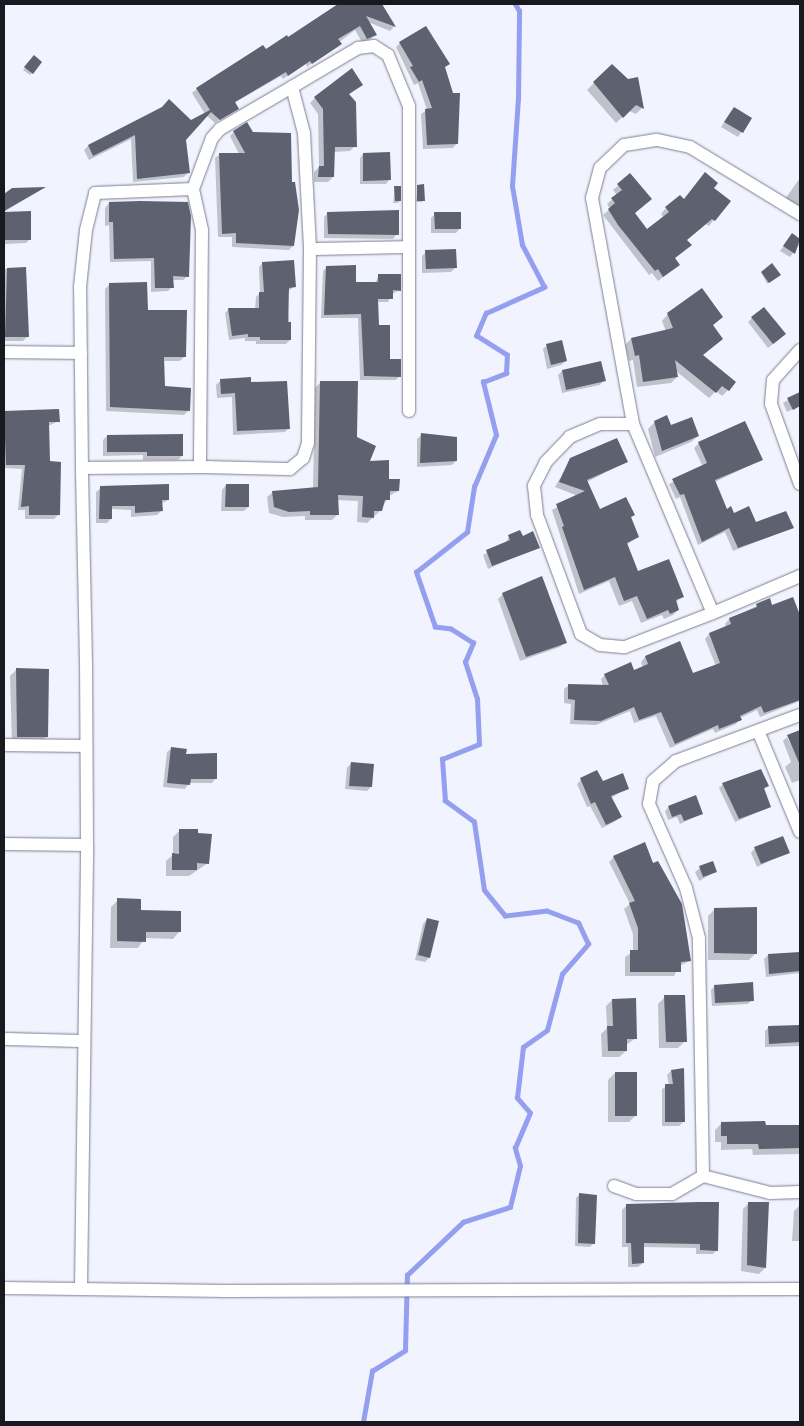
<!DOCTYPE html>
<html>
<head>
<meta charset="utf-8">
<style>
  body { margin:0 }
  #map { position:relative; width:804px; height:1426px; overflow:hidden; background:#f1f3fe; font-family:"Crimson Pro",serif }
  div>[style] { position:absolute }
  .shadow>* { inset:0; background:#0003 }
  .stream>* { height:4.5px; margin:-2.25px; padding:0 2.25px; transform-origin:2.25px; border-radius:2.25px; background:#949fef }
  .building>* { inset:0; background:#5e6170 }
  .roads { filter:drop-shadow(0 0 1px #7b7e8f) drop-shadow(0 0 1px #7b7e8f) }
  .minor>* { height:12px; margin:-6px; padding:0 6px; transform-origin:6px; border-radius:6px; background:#fff }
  span { translate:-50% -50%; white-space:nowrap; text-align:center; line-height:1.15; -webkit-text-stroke:5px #fff; paint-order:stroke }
  .frame { position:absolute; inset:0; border:5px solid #191a20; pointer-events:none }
</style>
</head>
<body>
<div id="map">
  <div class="shadow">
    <div style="clip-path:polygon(342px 4px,380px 4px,394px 27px,390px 31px,368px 22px,375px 34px,371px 39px,362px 42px,355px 30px,307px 67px,306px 64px,283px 79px,281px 76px,234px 103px,237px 108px,215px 123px,206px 115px,185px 139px,188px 173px,184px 177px,133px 182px,131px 139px,89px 160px,84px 150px,88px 146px,162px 109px,191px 121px,205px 114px,192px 93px,197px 89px,288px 39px)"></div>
    <div style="clip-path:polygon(400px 43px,444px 68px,457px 143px,453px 148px,423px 149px,421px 114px,427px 110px,418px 83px,414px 85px,396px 47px)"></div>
    <div style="clip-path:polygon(34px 57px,41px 62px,30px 75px,23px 70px)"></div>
    <div style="clip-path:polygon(612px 65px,642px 108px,636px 114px,629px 111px,616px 123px,587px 90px)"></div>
    <div style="clip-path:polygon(361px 85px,348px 95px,355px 146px,350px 151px,334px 152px,333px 177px,328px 182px,314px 182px,314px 172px,319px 167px,318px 114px,310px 103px,315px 98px)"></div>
    <div style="clip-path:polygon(734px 108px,751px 118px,738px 137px,721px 127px)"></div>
    <div style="clip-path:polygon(234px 132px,293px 246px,289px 250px,232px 247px,232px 237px,218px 237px,215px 158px,220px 154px,239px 154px,230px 136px)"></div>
    <div style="clip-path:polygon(363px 154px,389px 180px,386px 184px,360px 184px,360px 158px)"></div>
    <div style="clip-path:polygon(630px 175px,633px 213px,647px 231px,664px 218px,661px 214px,666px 208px,713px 188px,729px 201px,709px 226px,706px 224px,686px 240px,685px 250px,674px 259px,679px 265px,658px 281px,652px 273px,649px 275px,603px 215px,610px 209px,607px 204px,617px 195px,613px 190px)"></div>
    <div style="clip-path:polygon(800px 178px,800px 208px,785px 199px)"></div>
    <div style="clip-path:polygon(418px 186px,423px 200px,422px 202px,416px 202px)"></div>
    <div style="clip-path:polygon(395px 187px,400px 201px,398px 203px,393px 203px)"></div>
    <div style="clip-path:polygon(43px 188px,40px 190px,4px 212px,4px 196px,13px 190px)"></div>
    <div style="clip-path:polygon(109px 203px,188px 276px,183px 280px,172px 280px,172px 287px,168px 291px,151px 292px,151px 261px,110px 262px,109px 225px,105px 226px,105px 208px)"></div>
    <div style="clip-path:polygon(4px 213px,30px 213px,30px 239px,26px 243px,4px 244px)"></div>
    <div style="clip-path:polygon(328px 213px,397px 234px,393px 239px,324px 238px,324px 217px)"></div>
    <div style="clip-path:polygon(435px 214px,460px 228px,456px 233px,431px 233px,431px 218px)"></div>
    <div style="clip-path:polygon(792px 235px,800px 244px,790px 257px,780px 251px)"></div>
    <div style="clip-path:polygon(426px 252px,455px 268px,451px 272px,422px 273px,422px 256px)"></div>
    <div style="clip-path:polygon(263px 263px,294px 287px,288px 291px,290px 340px,286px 344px,256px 344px,256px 341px,245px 341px,245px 338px,229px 340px,225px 313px,229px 309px,255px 309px,256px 297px,260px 293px,259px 267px)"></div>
    <div style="clip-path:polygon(327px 267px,355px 283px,375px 283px,379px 275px,400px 290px,392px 294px,388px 302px,377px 302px,377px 326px,388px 360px,400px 376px,396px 380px,360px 380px,358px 318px,321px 318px,323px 271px)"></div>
    <div style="clip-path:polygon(25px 268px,28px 336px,23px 341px,4px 341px,4px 269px)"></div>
    <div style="clip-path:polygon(762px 273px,777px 276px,767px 284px)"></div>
    <div style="clip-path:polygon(110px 284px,146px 312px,184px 357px,180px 361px,163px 361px,164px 388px,188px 411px,184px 415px,106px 411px,105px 289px)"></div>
    <div style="clip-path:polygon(668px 314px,722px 317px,712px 326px,702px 355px,728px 390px,722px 396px,716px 391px,709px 398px,676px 371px,677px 377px,671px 383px,637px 387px,633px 360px,629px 361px,625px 345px,631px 339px,666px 331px,662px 321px)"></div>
    <div style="clip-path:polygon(752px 318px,780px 339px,768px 348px,748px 322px)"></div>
    <div style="clip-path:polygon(547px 345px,566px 361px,561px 365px,547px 369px,543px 349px)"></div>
    <div style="clip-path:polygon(562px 371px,604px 380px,600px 385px,562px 393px,558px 375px)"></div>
    <div style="clip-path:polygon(220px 381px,250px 383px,289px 428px,285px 432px,233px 435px,232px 397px,217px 398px,216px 385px)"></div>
    <div style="clip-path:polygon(321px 382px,368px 462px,398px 491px,389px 496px,380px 511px,367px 523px,357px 522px,358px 501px,337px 500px,337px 515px,332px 520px,305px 520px,305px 516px,283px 517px,269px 513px,267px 497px,273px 492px,313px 489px,315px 388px)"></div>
    <div style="clip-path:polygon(800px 393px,800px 406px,787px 412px,783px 403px)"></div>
    <div style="clip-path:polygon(58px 410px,59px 421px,48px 426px,49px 462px,59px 514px,54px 519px,25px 519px,25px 510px,18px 510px,22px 469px,4px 468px,4px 412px)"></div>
    <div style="clip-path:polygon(655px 422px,698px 436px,691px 442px,655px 457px,648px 429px)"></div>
    <div style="clip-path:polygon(421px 435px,456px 461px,452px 465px,417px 467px,417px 439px)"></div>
    <div style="clip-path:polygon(107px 436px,182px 456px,178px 460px,143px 460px,143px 455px,103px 456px,103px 440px)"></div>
    <div style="clip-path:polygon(699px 443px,761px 460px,715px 482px,726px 510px,756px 523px,792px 528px,733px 551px,725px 532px,698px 545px,680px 497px,676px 499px,669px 484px,703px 467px,694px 448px)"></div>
    <div style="clip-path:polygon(571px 459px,626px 462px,587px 482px,599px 510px,633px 515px,630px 518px,638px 537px,626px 545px,638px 573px,683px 596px,676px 602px,678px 610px,673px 615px,664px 619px,662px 615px,641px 623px,632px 601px,619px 606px,609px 581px,579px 594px,552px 510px,578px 496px,555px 487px)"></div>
    <div style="clip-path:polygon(226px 485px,248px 507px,244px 511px,221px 511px,222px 490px)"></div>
    <div style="clip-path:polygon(101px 488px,168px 500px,161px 504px,161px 511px,157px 515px,131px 517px,131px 510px,111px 509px,111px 519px,107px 523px,96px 523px,96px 492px)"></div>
    <div style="clip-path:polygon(509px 536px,522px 537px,538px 547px,488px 569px,483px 555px,506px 543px)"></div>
    <div style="clip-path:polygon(503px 594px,565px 642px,560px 647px,520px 661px,498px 599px)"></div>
    <div style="clip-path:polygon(792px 599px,800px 618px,800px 701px,760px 717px,757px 710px,740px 718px,736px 724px,715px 733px,713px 729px,670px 748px,656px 716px,634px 723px,630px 711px,596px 725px,570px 724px,571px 704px,564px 703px,564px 689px,569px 685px,603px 686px,601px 679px,605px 675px,634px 671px,643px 667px,641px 662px,645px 657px,680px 643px,692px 675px,716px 666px,705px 639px,709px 634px,726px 628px,725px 624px,729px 619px,769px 600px,772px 607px)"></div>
    <div style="clip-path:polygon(16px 670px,47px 736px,41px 742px,12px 743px,10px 676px)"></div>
    <div style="clip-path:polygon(787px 737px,800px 763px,800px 780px,792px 783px,785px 767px,791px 762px,783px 741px)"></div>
    <div style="clip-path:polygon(172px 748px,185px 755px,216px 778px,212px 783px,189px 783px,185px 789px,163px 787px,167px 752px)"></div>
    <div style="clip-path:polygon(351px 763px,371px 787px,367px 791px,345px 789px,347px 768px)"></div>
    <div style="clip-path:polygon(581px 780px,627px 788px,611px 798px,620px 817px,616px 821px,602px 828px,590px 806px,587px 807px,577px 784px)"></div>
    <div style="clip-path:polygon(723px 784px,768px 786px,763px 790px,770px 807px,735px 822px,719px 788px)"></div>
    <div style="clip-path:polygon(669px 807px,701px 814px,680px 824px,677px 817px,668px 820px,665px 811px)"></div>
    <div style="clip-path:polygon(180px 830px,208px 863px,189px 876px,166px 876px,166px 861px,173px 855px,173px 837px)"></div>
    <div style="clip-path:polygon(755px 848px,788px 852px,757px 867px,751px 853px)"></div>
    <div style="clip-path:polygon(614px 857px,690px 961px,679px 966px,674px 976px,625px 976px,625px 957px,633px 952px,633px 934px,624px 909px,630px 904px,609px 862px)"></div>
    <div style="clip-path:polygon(700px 868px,715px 872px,699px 881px,695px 872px)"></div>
    <div style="clip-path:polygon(118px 900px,140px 912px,179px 932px,173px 939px,145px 938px,138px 948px,110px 948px,111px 907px)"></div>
    <div style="clip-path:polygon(715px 909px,756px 953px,749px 960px,708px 960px,708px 916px)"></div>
    <div style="clip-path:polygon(427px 919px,429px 958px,425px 962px,415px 960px,423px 924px)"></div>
    <div style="clip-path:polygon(800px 953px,800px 973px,766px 977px,764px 959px,768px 955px)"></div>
    <div style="clip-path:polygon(715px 986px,752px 1000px,748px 1004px,712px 1006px,711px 990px)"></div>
    <div style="clip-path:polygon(665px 997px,685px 1041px,678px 1048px,659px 1048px,658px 1004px)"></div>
    <div style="clip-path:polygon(612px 1000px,636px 1038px,626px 1045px,626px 1051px,619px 1057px,602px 1057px,601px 1034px,607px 1028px,606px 1006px)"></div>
    <div style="clip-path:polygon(800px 1026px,800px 1046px,765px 1047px,765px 1031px,769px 1027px)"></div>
    <div style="clip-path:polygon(671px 1071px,683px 1122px,679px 1126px,662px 1126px,662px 1089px,669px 1085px,667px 1075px)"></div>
    <div style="clip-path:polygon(615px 1073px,636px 1115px,629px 1122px,608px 1122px,608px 1080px)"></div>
    <div style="clip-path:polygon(721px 1124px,800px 1126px,800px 1154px,753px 1155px,752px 1149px,721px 1150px,721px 1142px,715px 1142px,715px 1130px)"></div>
    <div style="clip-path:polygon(580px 1194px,594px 1243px,590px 1247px,575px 1246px,576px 1198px)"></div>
    <div style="clip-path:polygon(749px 1203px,765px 1268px,759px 1274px,741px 1271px,743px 1209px)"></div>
    <div style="clip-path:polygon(800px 1205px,800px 1241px,792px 1241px,794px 1211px)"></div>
    <div style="clip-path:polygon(626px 1206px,717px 1250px,713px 1254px,696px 1254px,696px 1248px,643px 1247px,643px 1263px,638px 1267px,628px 1267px,628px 1247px,622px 1247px,622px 1210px)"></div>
  </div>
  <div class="stream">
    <div style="left:363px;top:1422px;width:52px;rotate:-80deg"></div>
    <div style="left:372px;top:1371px;width:39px;rotate:-32deg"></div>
    <div style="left:405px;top:1350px;width:75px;rotate:-88.5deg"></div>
    <div style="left:407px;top:1275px;width:77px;rotate:-43.4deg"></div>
    <div style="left:463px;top:1222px;width:49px;rotate:-17.7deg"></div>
    <div style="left:510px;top:1207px;width:42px;rotate:-76.3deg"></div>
    <div style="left:520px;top:1166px;width:19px;rotate:-106deg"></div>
    <div style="left:515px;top:1148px;width:38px;rotate:-67deg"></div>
    <div style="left:530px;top:1113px;width:20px;rotate:-131deg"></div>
    <div style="left:517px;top:1098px;width:51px;rotate:-83.3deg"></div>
    <div style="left:523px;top:1047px;width:29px;rotate:-35deg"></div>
    <div style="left:547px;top:1030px;width:58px;rotate:-75deg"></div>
    <div style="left:562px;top:974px;width:40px;rotate:-49deg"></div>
    <div style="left:588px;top:944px;width:23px;rotate:-115deg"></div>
    <div style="left:578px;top:923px;width:33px;rotate:-159deg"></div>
    <div style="left:547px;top:911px;width:42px;rotate:173.2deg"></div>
    <div style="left:505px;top:916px;width:33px;rotate:-129deg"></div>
    <div style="left:484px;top:890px;width:69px;rotate:-98.4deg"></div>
    <div style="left:474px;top:822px;width:36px;rotate:-144deg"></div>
    <div style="left:445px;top:801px;width:42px;rotate:-94.1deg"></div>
    <div style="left:442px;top:759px;width:40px;rotate:-22deg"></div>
    <div style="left:479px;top:744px;width:45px;rotate:-92.5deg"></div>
    <div style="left:477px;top:699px;width:39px;rotate:-108deg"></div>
    <div style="left:465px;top:662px;width:21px;rotate:-67deg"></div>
    <div style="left:473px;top:643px;width:26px;rotate:-148deg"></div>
    <div style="left:451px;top:629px;width:16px;rotate:-173deg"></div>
    <div style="left:435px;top:627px;width:58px;rotate:-109.1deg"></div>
    <div style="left:416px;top:572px;width:65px;rotate:-38.1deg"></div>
    <div style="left:467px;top:532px;width:46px;rotate:-81.2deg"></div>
    <div style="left:474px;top:487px;width:56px;rotate:-67.1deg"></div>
    <div style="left:496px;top:435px;width:55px;rotate:-103.8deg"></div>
    <div style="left:483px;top:382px;width:25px;rotate:-21deg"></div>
    <div style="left:506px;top:373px;width:18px;rotate:-87deg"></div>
    <div style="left:507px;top:355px;width:36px;rotate:-148deg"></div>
    <div style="left:476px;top:336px;width:25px;rotate:-67deg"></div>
    <div style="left:486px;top:313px;width:64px;rotate:-24.1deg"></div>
    <div style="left:544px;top:287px;width:47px;rotate:-117.6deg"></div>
    <div style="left:522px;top:245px;width:60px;rotate:-99.6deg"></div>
    <div style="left:512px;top:186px;width:87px;rotate:-86.1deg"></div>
    <div style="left:518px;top:99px;width:88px;rotate:-89.3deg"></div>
    <div style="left:519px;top:11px;width:8px;rotate:-120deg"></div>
  </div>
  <div class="building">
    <div style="clip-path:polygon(338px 4px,382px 4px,396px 27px,366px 16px,377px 35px,367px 39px,360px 26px,338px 39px,342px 44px,312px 64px,310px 61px,288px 76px,286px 72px,235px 102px,239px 109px,220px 120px,211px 112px,186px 140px,190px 173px,137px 179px,135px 135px,93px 156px,88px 145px,162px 107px,169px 99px,191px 120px,210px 110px,196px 88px,263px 45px,266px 49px,287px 35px,288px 37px)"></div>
    <div style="clip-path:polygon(426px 26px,450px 64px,445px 67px,453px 93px,460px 93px,458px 144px,427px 145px,425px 109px,432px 108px,422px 80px,419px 82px,410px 67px,413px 66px,399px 42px)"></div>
    <div style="clip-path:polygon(34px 55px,42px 62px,33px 74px,24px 67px)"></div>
    <div style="clip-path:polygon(612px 64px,628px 79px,638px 77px,644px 109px,636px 105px,623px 118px,593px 82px)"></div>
    <div style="clip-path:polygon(352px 68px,363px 85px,349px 94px,356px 102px,357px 147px,335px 147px,334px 177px,318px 177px,319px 166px,324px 166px,323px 109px,314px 97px)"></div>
    <div style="clip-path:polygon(734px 107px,752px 118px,743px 133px,724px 122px)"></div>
    <div style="clip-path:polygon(247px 122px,253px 132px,291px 133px,292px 182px,295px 182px,299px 210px,294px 246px,236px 243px,236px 233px,222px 234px,219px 153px,245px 153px,233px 131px)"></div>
    <div style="clip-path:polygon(390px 152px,391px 180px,363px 181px,363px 153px)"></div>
    <div style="clip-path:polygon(705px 172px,718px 183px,714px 188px,731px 201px,715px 221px,712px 219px,687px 240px,692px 245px,675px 258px,680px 265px,663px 277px,658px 269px,655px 271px,618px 225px,608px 209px,615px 203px,611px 198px,622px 190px,617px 184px,630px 173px,652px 199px,635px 213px,647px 229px,669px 212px,665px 207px,680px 195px,684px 199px)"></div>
    <div style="clip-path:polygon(424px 184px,425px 201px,417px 201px,417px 185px)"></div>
    <div style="clip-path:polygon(394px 186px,401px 186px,401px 201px,395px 201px)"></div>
    <div style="clip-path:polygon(46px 187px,4px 211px,4px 194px,12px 188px)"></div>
    <div style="clip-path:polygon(140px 201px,188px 202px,191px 216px,189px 277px,173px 276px,174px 288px,155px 288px,154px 258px,114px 259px,113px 222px,109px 222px,109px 202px)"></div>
    <div style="clip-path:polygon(399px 210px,399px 235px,328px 234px,327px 212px)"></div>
    <div style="clip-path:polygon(31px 211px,31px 240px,4px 240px,4px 212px)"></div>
    <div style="clip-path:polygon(434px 212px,461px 212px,461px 229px,435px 229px)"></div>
    <div style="clip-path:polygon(792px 233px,800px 239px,795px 254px,783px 246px)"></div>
    <div style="clip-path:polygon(456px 249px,457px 268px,426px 269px,425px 250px)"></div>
    <div style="clip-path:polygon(294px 260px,296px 287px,289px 288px,288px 322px,291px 322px,291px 340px,260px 340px,260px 337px,248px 337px,248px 334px,232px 336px,228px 308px,259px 308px,259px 292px,264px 292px,262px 262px)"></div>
    <div style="clip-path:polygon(772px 263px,781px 275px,769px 283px,761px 272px)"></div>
    <div style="clip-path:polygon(356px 265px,356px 282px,378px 282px,378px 274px,401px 274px,401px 291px,393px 290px,393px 299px,378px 299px,379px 325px,390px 325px,390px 359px,401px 359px,401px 377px,364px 376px,361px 314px,324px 315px,326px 266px)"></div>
    <div style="clip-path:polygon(26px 267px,29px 337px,5px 337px,7px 268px)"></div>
    <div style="clip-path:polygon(147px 282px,148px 310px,187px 310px,186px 357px,164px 357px,165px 386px,191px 388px,190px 411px,110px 407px,109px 283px)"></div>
    <div style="clip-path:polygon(702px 288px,723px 317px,713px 325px,723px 339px,703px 355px,736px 382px,729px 391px,722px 386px,716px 393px,675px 360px,678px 377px,643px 382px,639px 355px,635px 356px,631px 338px,673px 328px,667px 313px)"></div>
    <div style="clip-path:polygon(764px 307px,786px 334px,773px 344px,751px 317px)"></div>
    <div style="clip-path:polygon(562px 340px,567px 361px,551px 365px,546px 344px)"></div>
    <div style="clip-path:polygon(601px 361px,606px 381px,566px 390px,562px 370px)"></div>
    <div style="clip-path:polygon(251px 377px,251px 382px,287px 381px,290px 429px,237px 431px,235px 393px,221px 394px,220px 379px)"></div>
    <div style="clip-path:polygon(320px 381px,358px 381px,357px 437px,376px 446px,370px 461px,389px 460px,389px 479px,400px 479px,399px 491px,390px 491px,390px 500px,385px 500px,382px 511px,374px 511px,374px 518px,362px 517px,363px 496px,338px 495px,339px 515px,310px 515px,310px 511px,289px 512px,274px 507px,272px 491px,318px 487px)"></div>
    <div style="clip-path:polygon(800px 392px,800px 406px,793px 410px,787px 398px)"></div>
    <div style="clip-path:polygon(59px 409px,60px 422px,49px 422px,50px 461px,61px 462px,60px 515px,29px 515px,29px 506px,21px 507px,25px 465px,6px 465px,4px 411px)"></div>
    <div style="clip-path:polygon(667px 415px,671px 425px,692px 417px,699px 436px,662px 451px,654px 421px)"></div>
    <div style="clip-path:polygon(745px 421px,763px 460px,715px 480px,727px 509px,731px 506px,734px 513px,749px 506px,756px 522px,786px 511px,794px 528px,738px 548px,729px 528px,702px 542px,684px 494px,680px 495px,672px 479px,707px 463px,698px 442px)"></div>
    <div style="clip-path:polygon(421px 433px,457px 437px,457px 461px,420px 463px)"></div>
    <div style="clip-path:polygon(183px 434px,183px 456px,147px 456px,147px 452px,107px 452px,107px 435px)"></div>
    <div style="clip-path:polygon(617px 438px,628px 462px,587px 480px,600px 509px,626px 497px,635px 515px,631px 517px,639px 537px,627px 543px,638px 571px,669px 559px,684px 597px,676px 600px,679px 610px,670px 614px,668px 610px,647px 619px,637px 596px,624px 601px,615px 577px,584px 590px,562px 527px,564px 526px,556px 504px,585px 491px,559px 482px,570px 458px)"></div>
    <div style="clip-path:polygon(169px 484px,169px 500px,162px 500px,163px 511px,135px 513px,135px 506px,112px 506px,112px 519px,99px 519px,100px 486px)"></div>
    <div style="clip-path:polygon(226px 484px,249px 484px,249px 507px,225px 507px)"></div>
    <div style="clip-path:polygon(520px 530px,523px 536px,533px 531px,540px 548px,492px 566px,486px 550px,510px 540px,508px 535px)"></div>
    <div style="clip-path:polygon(542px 576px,567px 643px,526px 657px,502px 593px)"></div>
    <div style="clip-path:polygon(793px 597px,800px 615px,800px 700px,764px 713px,761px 706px,740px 716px,742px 720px,719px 729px,718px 725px,675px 744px,661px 712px,639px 720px,634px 707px,601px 721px,574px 720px,575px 700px,568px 699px,568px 684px,609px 685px,604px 674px,631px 662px,634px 670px,648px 664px,645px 656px,680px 641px,693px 673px,720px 663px,709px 633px,731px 624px,729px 618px,757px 607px,756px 604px,770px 598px,772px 605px)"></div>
    <div style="clip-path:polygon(16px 668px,49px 669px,48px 737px,17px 737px)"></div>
    <div style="clip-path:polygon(800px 730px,800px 765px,787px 735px)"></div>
    <div style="clip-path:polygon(171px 747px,187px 749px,186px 754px,217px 753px,217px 779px,191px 779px,190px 785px,167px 783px)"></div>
    <div style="clip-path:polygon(351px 762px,374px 764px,372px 787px,349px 786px)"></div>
    <div style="clip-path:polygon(761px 769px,769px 786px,764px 788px,771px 807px,739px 819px,722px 783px)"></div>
    <div style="clip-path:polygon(597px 770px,603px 781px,623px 773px,629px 789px,611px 796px,622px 817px,606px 825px,595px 802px,591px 804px,580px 778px)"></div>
    <div style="clip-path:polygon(696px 795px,703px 814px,684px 821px,681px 814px,672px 817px,668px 806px)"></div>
    <div style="clip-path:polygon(179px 829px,198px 829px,198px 833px,212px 834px,209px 864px,197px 863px,197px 870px,172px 870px,172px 853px,179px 854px)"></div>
    <div style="clip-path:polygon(783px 836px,790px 853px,761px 864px,754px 847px)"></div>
    <div style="clip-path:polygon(645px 842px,653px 863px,658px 861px,682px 904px,691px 961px,681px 962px,681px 972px,630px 972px,630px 950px,638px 950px,638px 928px,629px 903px,635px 901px,613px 856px)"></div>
    <div style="clip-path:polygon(713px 861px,717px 872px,703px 877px,699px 866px)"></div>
    <div style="clip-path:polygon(117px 898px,141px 899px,141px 910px,181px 911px,181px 932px,146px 932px,146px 942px,117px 941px)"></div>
    <div style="clip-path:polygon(757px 907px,757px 954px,714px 953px,714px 908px)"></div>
    <div style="clip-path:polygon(427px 918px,439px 921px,430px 958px,418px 955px)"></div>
    <div style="clip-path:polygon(800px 952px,800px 971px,769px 974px,768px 954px)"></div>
    <div style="clip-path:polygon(753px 982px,754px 1001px,715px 1003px,714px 985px)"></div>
    <div style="clip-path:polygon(664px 995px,685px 995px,687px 1042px,666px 1042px)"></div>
    <div style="clip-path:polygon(636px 998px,637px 1039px,627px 1039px,627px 1051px,608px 1051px,607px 1026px,613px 1026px,612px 999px)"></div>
    <div style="clip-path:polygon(800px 1025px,800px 1042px,769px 1044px,768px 1026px)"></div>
    <div style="clip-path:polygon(684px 1068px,685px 1122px,665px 1122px,665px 1084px,673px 1084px,671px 1070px)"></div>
    <div style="clip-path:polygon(615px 1072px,637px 1072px,637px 1116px,615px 1116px)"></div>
    <div style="clip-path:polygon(765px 1121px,766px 1125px,800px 1125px,800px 1148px,759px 1149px,758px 1144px,727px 1144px,727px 1136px,721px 1136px,721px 1122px)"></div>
    <div style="clip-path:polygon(579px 1193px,597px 1195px,595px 1244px,578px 1243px)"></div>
    <div style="clip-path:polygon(699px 1202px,719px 1202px,718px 1251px,700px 1250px,700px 1244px,644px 1243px,644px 1263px,632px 1264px,631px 1243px,626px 1243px,626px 1204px)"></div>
    <div style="clip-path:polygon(748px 1202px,769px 1202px,766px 1268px,747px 1265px)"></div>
  </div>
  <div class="roads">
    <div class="minor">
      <div style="left:292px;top:87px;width:77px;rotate:-30.6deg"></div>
      <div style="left:358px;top:48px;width:16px;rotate:-7deg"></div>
      <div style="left:374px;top:46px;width:17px;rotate:33deg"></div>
      <div style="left:388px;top:55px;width:55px;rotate:67.6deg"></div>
      <div style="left:409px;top:106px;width:141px;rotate:90deg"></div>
      <div style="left:409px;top:247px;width:99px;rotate:178.8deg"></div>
      <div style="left:193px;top:189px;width:54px;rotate:-69.6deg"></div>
      <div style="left:212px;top:138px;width:12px;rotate:-48deg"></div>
      <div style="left:220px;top:129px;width:83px;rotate:-30.3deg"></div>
      <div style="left:292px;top:87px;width:48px;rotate:75.4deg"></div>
      <div style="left:304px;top:133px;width:116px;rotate:87deg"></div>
      <div style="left:310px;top:249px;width:194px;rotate:90.6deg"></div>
      <div style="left:308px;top:443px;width:16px;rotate:108deg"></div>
      <div style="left:303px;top:458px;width:17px;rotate:140deg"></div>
      <div style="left:290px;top:469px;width:90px;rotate:-178.7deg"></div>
      <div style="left:800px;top:214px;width:129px;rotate:-148.7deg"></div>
      <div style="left:690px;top:147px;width:35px;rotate:-168deg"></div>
      <div style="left:656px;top:140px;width:32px;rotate:171deg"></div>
      <div style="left:624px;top:145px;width:33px;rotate:136deg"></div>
      <div style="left:600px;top:168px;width:31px;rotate:105deg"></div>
      <div style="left:592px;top:198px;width:230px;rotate:79.7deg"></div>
      <div style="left:633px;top:424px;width:205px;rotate:67.1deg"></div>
      <div style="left:713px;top:613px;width:95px;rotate:-23deg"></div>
      <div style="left:409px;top:247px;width:164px;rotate:90deg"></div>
      <div style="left:800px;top:350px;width:40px;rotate:132deg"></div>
      <div style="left:773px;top:380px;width:24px;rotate:95deg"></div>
      <div style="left:771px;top:404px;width:85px;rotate:70.1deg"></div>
      <div style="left:4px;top:352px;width:77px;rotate:0.7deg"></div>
      <div style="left:633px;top:424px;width:33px;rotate:180deg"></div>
      <div style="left:600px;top:424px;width:33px;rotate:157deg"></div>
      <div style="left:570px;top:437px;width:35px;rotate:134deg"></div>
      <div style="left:546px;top:462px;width:27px;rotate:117deg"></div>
      <div style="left:534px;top:486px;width:29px;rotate:84deg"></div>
      <div style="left:537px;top:515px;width:127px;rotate:69.7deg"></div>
      <div style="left:581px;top:634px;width:22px;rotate:30deg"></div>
      <div style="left:600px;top:645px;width:25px;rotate:5deg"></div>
      <div style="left:625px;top:647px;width:94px;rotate:-21.1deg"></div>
      <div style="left:759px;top:733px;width:107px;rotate:67.5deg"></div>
      <div style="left:4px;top:745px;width:82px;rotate:0.7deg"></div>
      <div style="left:4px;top:844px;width:83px;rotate:0.7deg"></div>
      <div style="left:4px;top:1039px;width:79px;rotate:1.5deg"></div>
      <div style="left:703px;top:1176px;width:69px;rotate:14.2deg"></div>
      <div style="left:770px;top:1193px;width:30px;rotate:-2deg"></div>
      <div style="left:614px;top:1186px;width:23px;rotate:20deg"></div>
      <div style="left:636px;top:1194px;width:36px"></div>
      <div style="left:672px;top:1194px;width:36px;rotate:-30deg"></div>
      <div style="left:703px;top:1176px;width:238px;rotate:-91deg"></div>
      <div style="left:699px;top:938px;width:52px;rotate:-104.6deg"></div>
      <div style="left:686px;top:888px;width:92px;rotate:-113.8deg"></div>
      <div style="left:649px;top:804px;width:23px;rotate:-80deg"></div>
      <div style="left:653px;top:781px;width:30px;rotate:-41deg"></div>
      <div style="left:676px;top:761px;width:132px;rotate:-20.4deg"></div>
      <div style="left:4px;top:1288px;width:222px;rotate:0.8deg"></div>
      <div style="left:226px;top:1291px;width:574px;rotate:-0.2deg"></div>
      <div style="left:81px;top:1288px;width:443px;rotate:-89.2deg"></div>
      <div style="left:87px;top:845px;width:182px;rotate:-90.3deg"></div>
      <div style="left:86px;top:663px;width:195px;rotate:-91.2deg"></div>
      <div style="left:82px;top:468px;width:181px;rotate:-90.6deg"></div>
      <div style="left:80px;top:287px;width:57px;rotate:-84deg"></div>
      <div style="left:86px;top:230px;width:38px;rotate:-76deg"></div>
      <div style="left:95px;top:193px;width:98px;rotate:-2.3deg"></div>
      <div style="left:193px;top:189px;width:42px;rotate:77.6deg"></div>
      <div style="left:202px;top:230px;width:237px;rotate:90.5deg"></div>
      <div style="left:200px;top:467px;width:118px;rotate:179.5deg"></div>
    </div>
  </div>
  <div class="frame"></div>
</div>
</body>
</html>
